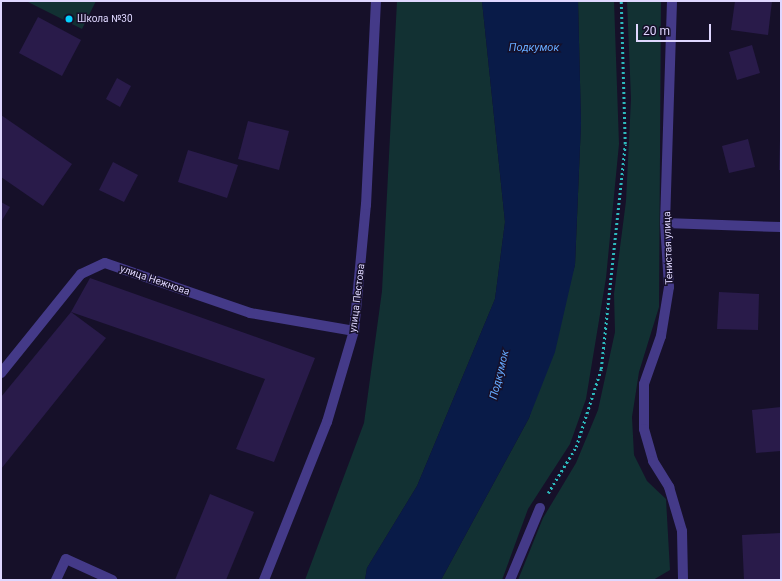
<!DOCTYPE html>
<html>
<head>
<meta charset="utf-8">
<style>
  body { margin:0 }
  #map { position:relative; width:782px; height:581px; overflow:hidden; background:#161029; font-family:Roboto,sans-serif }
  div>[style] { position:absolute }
  .green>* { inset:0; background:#123133 }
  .water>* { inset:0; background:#091b48 }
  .building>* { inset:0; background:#291b4a }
  .path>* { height:2.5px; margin-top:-1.25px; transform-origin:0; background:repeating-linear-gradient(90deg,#2db9bd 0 2px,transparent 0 5px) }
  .service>* { height:10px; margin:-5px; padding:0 5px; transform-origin:5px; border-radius:5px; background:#443a88 }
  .minor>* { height:10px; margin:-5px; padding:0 5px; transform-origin:5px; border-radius:5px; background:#443a88 }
  .dots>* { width:11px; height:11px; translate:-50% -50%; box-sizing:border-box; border:2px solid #161029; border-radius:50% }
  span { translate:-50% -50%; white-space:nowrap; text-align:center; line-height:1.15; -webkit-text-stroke:3px #161029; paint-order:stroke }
  .poi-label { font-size:10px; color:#dfd7ff }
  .left { translate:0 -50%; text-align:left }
  .street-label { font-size:10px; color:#dfd7ff }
  .water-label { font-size:11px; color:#65aaff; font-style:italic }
  .frame { position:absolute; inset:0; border:2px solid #dfd7ff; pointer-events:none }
  .scale { position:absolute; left:636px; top:24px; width:75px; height:18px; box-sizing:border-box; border:2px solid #dfd7ff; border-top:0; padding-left:5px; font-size:12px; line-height:14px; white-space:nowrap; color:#dfd7ff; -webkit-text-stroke:3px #161029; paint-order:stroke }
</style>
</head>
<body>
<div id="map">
  <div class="green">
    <div style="clip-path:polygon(26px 1px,96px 1px,82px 29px)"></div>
    <div style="clip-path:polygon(397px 1px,482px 1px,505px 222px,495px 299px,417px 486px,367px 568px,365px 580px,305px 580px,364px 423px,382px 291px)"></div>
    <div style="clip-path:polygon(578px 1px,614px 1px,619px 144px,606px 278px,586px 399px,570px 444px,528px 509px,502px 580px,441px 580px,529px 418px,575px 265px,581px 123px)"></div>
    <div style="clip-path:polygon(627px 1px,661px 1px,659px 307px,639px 372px,632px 417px,634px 455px,647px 481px,666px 499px,670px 570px,653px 580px,518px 580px,543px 518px,576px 463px,598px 410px,615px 332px,614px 294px,626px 201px,631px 99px)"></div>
  </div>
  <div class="water">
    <div style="clip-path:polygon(482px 1px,578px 1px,581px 123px,575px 265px,555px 352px,529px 418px,441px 580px,365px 580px,367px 568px,417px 486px,495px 299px,505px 222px)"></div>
  </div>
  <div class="building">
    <div style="clip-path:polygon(735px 1px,772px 1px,768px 35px,731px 30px)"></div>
    <div style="clip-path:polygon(38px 17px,81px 40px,62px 76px,19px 53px)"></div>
    <div style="clip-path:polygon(752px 45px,760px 73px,737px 80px,729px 52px)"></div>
    <div style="clip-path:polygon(117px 78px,131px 86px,120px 107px,106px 99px)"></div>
    <div style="clip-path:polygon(1px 115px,72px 164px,43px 206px,1px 177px)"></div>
    <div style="clip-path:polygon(248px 121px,289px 131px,279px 170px,238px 159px)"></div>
    <div style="clip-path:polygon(748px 139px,755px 167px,729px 173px,722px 146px)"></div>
    <div style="clip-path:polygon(780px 140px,781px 140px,781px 170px,779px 170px)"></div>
    <div style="clip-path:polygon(188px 150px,238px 165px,227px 198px,178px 182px)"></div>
    <div style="clip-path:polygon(113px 162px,138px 175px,124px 202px,99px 190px)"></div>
    <div style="clip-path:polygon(1px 202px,10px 207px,1px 222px)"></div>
    <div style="clip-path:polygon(90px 278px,315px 358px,274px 462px,236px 449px,265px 379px,71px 312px)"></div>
    <div style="clip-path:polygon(719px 292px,759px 294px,758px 330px,717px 329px)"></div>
    <div style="clip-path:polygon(71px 312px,106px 338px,1px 469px,1px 397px)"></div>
    <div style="clip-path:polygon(781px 407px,781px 451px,756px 453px,752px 410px)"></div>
    <div style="clip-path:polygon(210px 494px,254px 512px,226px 580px,175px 580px)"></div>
    <div style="clip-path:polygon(781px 533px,781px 580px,744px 580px,742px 535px)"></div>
  </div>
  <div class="path">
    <div style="left:548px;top:493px;width:54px;rotate:-58.7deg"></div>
    <div style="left:576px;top:447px;width:82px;rotate:-72.2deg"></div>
    <div style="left:601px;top:369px;width:226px;rotate:-83.9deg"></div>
    <div style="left:625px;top:144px;width:143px;rotate:-91.6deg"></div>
  </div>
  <div class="service">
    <div style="left:56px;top:580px;width:23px;rotate:-65deg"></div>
    <div style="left:66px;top:559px;width:51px;rotate:24.5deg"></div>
  </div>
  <div class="minor">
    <div style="left:672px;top:1px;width:222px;rotate:91.8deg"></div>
    <div style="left:665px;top:223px;width:64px;rotate:86.4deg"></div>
    <div style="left:669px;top:287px;width:50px;rotate:99.3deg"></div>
    <div style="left:661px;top:336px;width:51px;rotate:109.5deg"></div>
    <div style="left:644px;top:384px;width:45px;rotate:90deg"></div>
    <div style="left:644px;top:429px;width:33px;rotate:74deg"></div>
    <div style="left:653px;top:461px;width:31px;rotate:58deg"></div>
    <div style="left:669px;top:487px;width:46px;rotate:73.5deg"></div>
    <div style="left:682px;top:531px;width:49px;rotate:88.8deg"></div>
    <div style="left:665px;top:223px;width:116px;rotate:2deg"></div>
    <div style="left:1px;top:373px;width:127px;rotate:-51.1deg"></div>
    <div style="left:81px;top:274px;width:26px;rotate:-25deg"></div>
    <div style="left:105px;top:263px;width:153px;rotate:19deg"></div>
    <div style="left:250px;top:313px;width:106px;rotate:9.8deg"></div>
    <div style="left:264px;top:580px;width:170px;rotate:-68.3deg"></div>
    <div style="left:327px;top:422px;width:95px;rotate:-73.5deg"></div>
    <div style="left:354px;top:331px;width:127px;rotate:-84.6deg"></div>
    <div style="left:366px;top:205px;width:204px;rotate:-87.2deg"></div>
    <div style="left:510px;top:580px;width:78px;rotate:-67.4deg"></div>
  </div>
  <div class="dots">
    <div style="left:69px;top:19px;background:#03d0ff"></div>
  </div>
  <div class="poi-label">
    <span class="left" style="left:77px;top:19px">Школа №30</span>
  </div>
  <div class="street-label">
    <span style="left:668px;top:248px;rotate:-92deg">Тенистая улица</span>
    <span style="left:155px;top:280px;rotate:19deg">улица Нежнова</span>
    <span style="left:357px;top:298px;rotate:-83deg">улица Пестова</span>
  </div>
  <div class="water-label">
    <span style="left:534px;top:48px">Подкумок</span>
    <span style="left:500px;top:375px;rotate:-76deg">Подкумок</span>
  </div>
  <div class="frame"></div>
  <div class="scale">20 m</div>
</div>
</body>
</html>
